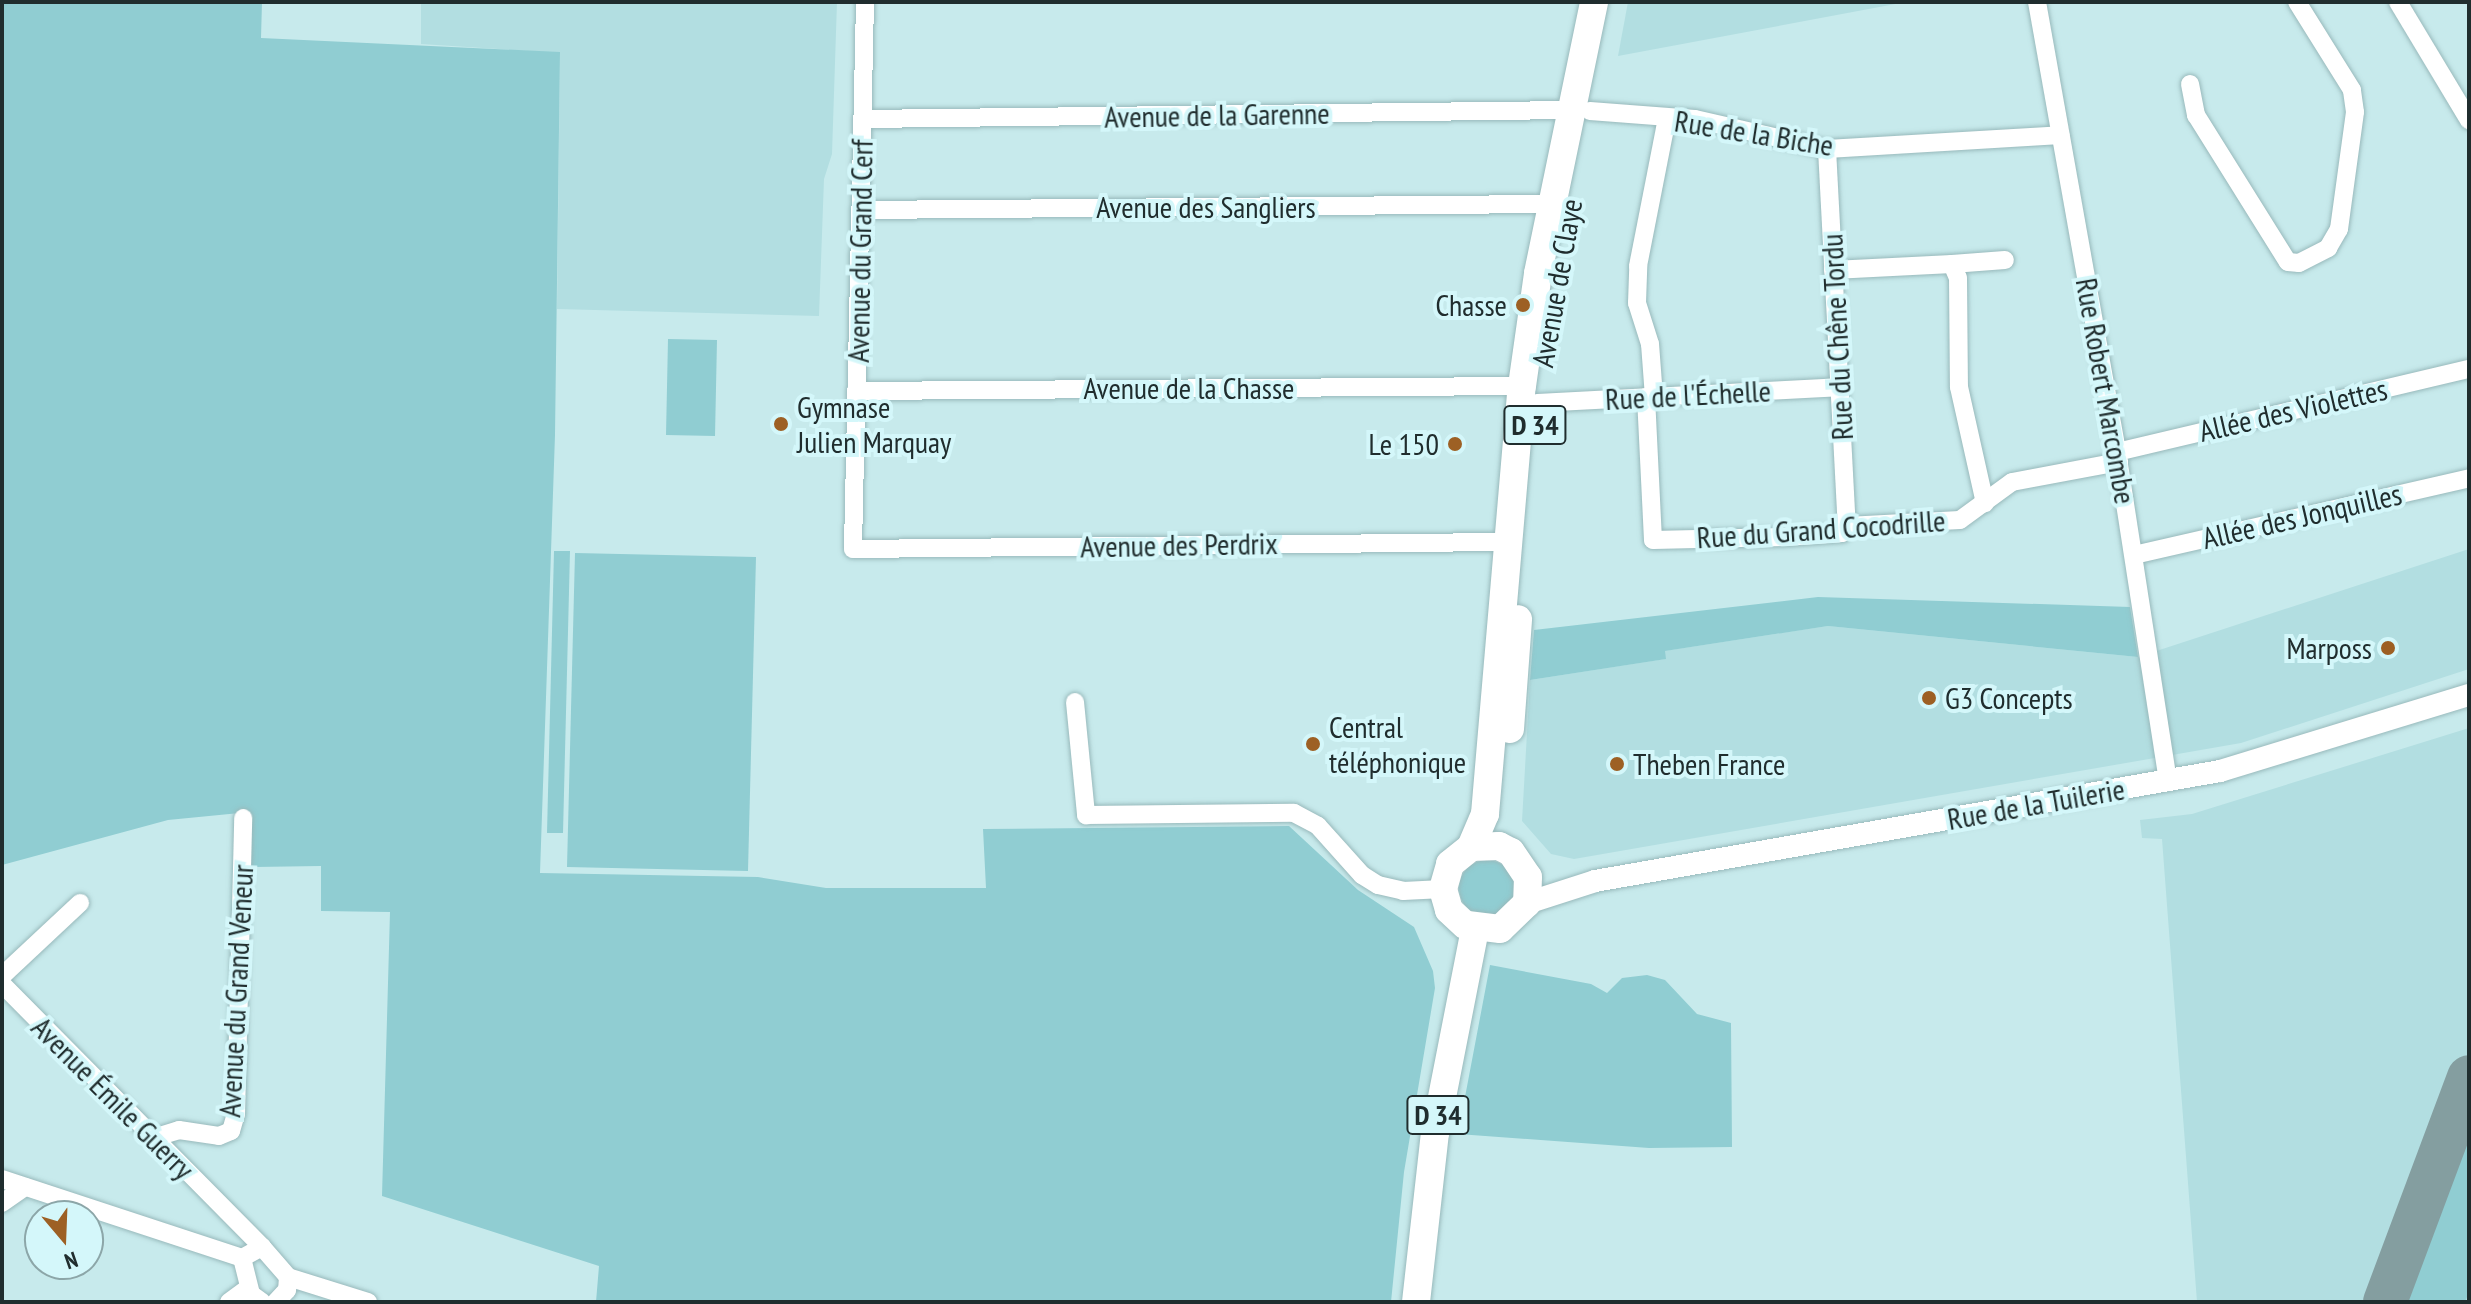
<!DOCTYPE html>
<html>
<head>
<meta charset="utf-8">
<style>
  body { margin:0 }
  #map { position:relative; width:2471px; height:1304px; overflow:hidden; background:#c7eaec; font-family:"PT Sans Narrow",sans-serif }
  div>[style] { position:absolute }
  .built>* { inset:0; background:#b2dee1 }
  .green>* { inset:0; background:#90cdd2 }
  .round { border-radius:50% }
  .taxiway>* { height:44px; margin:-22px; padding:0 22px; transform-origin:22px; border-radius:22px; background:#849ea0 }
  .roads { filter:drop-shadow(0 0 2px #98b9bb) drop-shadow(0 0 2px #98b9bb) }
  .minor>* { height:18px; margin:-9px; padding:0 9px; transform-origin:9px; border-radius:9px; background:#fff }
  .tertiary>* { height:22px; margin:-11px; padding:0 11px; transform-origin:11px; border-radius:11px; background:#fff }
  .primary>* { height:28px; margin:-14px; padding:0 14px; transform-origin:14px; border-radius:14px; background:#fff }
  .dots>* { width:22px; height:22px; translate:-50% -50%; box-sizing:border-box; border:4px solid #d4f7fa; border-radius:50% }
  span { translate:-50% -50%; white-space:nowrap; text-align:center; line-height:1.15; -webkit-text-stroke:8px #d4f7fa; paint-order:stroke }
  .shield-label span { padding:2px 6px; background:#d4f7fa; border:2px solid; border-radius:6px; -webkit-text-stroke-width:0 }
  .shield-label { font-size:28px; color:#202d2e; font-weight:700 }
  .street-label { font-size:30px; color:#202d2e }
  .poi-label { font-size:30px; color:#202d2e }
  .right { translate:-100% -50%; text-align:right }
  .left { translate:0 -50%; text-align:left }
  .frame { position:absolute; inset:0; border:4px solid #202d2e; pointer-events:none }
  .north { position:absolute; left:24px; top:1200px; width:80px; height:80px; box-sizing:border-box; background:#d4f7fa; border:2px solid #8ca6a8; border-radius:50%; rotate:161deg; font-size:22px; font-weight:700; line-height:32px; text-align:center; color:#202d2e }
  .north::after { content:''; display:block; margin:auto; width:28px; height:36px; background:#9d6024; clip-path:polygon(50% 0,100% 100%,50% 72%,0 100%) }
</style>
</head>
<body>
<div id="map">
  <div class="built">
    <div style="clip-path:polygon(421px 2px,837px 2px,832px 154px,824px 179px,819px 316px,557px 309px,560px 53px,421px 44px)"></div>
    <div style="clip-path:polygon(1628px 2px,1906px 2px,1618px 56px)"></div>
    <div style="clip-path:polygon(2469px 549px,2469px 669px,2241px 743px,1574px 859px,1551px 854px,1522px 821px,1530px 680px,1665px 659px,1664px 651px,1828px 626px,2138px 657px)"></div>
    <div style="clip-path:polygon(2469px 728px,2469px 1302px,2197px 1302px,2162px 839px,2142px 838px,2140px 820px,2192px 814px)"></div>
  </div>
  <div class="green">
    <div style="clip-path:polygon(2px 2px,262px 2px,261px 38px,560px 52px,555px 435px,540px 873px,758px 877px,826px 888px,986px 888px,983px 829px,1289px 826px,1358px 890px,1414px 927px,1433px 971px,1435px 988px,1404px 1172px,1391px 1302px,596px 1302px,599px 1266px,382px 1196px,390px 912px,321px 911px,321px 866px,250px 867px,250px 812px,168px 820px,2px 865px)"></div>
    <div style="clip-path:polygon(668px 339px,717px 340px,715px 436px,666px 435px)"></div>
    <div style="clip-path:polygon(554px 551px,570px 551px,563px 833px,547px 833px)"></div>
    <div style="clip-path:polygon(575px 553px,756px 557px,748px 871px,567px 867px)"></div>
    <div style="clip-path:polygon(1818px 597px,2130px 607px,2138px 657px,1828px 626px,1665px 651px,1666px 659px,1530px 680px,1534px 630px)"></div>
    <div class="round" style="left:1459px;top:860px;width:56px;height:56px"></div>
    <div style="clip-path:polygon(1490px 965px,1591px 984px,1607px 993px,1622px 978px,1647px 975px,1665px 980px,1697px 1014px,1731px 1023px,1732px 1147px,1649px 1148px,1458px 1134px)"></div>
    <div style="clip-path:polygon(2469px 1106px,2469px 1292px,2465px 1302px,2401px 1302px)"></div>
  </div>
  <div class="taxiway">
    <div style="left:2385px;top:1302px;width:240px;rotate:-69.5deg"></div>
  </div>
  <div class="roads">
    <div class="minor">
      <div style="left:865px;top:2px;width:547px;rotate:91.26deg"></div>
      <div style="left:853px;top:549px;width:652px;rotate:-0.62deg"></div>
      <div style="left:2037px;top:2px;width:457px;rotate:79.9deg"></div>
      <div style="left:2117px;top:452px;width:334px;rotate:81.2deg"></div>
      <div style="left:2398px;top:2px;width:138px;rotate:59deg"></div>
      <div style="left:2190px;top:84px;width:32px;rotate:79deg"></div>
      <div style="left:2196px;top:115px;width:173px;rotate:58deg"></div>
      <div style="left:2288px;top:262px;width:11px;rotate:5deg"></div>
      <div style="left:2299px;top:263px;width:33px;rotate:-27deg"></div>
      <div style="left:2328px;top:248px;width:22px;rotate:-60deg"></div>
      <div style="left:2339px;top:229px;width:118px;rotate:-82.2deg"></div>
      <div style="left:2355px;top:112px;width:22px;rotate:-98deg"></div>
      <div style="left:2352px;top:90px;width:104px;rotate:-122deg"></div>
      <div style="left:1590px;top:111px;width:105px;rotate:4.4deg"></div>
      <div style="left:1695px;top:119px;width:135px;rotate:12.8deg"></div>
      <div style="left:1827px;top:149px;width:234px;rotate:-3.4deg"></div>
      <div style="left:863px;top:119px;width:707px;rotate:-0.73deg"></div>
      <div style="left:1827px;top:149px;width:378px;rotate:87deg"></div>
      <div style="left:860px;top:210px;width:692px;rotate:-0.5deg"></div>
      <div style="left:1952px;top:264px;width:53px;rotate:-4.3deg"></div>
      <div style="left:1833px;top:270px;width:119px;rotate:-2.9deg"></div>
      <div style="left:1952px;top:264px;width:15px;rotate:67deg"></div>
      <div style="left:1958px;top:278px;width:109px;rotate:89.5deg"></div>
      <div style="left:1959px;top:387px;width:119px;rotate:77.4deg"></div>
      <div style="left:856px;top:391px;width:666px;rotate:-0.43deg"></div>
      <div style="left:1646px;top:397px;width:143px;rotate:87.2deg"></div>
      <div style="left:1653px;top:540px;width:131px;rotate:-1.3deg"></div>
      <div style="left:1784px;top:537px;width:58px;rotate:-3.9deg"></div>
      <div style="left:1842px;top:533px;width:9px;rotate:-54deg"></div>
      <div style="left:1847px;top:526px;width:113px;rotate:-3deg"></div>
      <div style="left:1960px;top:520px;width:64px;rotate:-36.2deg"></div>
      <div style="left:2012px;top:482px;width:109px;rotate:-10.6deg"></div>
      <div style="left:1654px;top:397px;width:53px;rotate:-94.3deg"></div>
      <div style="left:1650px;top:344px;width:43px;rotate:-107.6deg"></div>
      <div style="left:1637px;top:303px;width:37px;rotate:-88deg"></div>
      <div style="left:1638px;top:266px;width:151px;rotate:-78.9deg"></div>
      <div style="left:1537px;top:403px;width:302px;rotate:-3deg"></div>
      <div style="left:2117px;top:452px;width:362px;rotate:-13.3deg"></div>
      <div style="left:2134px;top:555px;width:344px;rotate:-12.9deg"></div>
      <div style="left:1075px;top:702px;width:114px;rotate:84.4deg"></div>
      <div style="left:1086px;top:815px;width:208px;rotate:-0.6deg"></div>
      <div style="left:1294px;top:813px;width:27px;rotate:28deg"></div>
      <div style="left:1318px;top:826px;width:66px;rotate:48.1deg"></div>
      <div style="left:1362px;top:875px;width:19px;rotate:32deg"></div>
      <div style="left:1378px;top:885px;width:26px;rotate:13deg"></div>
      <div style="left:1403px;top:891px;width:40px;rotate:-2.9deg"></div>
      <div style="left:2px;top:976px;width:107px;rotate:-43.1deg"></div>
      <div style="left:2px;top:984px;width:370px;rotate:45.3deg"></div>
      <div style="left:153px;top:1138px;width:27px;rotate:-17deg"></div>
      <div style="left:179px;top:1130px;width:40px;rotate:8.5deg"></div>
      <div style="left:219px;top:1136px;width:13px;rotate:-23deg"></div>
      <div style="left:231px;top:1131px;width:18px;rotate:-74deg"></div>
      <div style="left:236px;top:1114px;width:296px;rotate:-88.6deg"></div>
      <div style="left:2px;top:1179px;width:253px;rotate:18.2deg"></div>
      <div style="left:2px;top:1203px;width:28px;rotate:-35deg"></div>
      <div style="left:288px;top:1277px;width:84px;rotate:17.4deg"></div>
      <div style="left:229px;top:1302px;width:24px;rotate:-36deg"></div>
      <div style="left:262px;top:1302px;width:14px;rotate:-144deg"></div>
      <div style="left:251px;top:1294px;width:37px;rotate:-104deg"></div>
      <div style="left:242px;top:1258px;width:23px;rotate:-29deg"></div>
      <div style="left:262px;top:1247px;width:40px;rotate:49deg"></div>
      <div style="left:288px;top:1277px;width:13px;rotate:94deg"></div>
      <div style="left:287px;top:1290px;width:16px;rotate:133deg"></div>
    </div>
    <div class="tertiary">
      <div style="left:1527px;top:903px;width:71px;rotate:-17.9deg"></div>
      <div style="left:1595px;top:881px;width:635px;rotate:-9.98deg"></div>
      <div style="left:2220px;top:771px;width:260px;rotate:-17deg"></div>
    </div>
    <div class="primary">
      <div style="left:1510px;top:729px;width:110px;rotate:-85.8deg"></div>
      <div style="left:1471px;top:847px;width:28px;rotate:-2deg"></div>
      <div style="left:1499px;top:846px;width:13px;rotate:27deg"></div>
      <div style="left:1511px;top:852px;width:30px;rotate:56deg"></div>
      <div style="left:1528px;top:877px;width:26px;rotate:92deg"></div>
      <div style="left:1527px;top:903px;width:37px;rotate:136deg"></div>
      <div style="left:1500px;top:929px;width:35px;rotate:-173deg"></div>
      <div style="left:1465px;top:925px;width:22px;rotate:-137deg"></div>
      <div style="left:1449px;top:910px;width:22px;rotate:-106deg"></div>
      <div style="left:1443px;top:889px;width:26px;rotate:-74deg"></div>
      <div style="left:1450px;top:864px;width:27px;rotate:-39deg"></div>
      <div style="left:1471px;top:847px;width:36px;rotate:-67deg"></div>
      <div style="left:1485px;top:814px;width:430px;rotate:-85.1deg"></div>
      <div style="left:1522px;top:386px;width:114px;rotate:-81.9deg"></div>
      <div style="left:1538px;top:273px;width:277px;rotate:-78.3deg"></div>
      <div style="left:1416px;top:1302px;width:170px;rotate:-83.6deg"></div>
      <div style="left:1435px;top:1133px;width:207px;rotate:-78.9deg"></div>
    </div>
  </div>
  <div class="dots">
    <div style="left:1523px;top:305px;background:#9d6024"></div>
    <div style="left:781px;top:424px;background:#9d6024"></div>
    <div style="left:1455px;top:444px;background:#9d6024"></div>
    <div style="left:2388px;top:648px;background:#9d6024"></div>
    <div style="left:1929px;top:698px;background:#9d6024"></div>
    <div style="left:1313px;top:744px;background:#9d6024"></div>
    <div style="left:1617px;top:764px;background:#9d6024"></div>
  </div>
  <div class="shield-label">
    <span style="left:1535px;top:425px">D 34</span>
    <span style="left:1438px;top:1115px">D 34</span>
  </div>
  <div class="street-label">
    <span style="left:1217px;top:115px;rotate:-1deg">Avenue de la Garenne</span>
    <span style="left:1754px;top:133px;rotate:9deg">Rue de la Biche</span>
    <span style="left:1206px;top:207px">Avenue des Sangliers</span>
    <span style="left:860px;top:251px;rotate:-89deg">Avenue du Grand Cerf</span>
    <span style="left:1557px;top:283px;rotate:-80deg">Avenue de Claye</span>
    <span style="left:1837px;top:337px;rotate:-93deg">Rue du Chêne Tordu</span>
    <span style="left:1189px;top:388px">Avenue de la Chasse</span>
    <span style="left:2106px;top:391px;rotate:80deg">Rue Robert Marcombe</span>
    <span style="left:1688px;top:395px;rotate:-3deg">Rue de l'Échelle</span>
    <span style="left:2293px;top:410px;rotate:-13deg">Allée des Violettes</span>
    <span style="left:2302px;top:516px;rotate:-13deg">Allée des Jonquilles</span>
    <span style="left:1821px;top:529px;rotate:-4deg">Rue du Grand Cocodrille</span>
    <span style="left:1179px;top:545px;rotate:-1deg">Avenue des Perdrix</span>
    <span style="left:2036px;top:804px;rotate:-10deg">Rue de la Tuilerie</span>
    <span style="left:236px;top:991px;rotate:-87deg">Avenue du Grand Veneur</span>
    <span style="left:113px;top:1098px;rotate:45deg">Avenue Émile Guerry</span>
  </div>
  <div class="poi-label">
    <span class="right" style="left:1507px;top:305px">Chasse</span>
    <span class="left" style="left:797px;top:424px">Gymnase<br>Julien Marquay</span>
    <span class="right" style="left:1439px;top:444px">Le 150</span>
    <span class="right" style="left:2372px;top:648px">Marposs</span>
    <span class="left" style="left:1945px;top:698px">G3 Concepts</span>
    <span class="left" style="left:1329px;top:744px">Central<br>téléphonique</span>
    <span class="left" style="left:1633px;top:764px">Theben France</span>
  </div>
  <div class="frame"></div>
  <div class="north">N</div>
</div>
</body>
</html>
